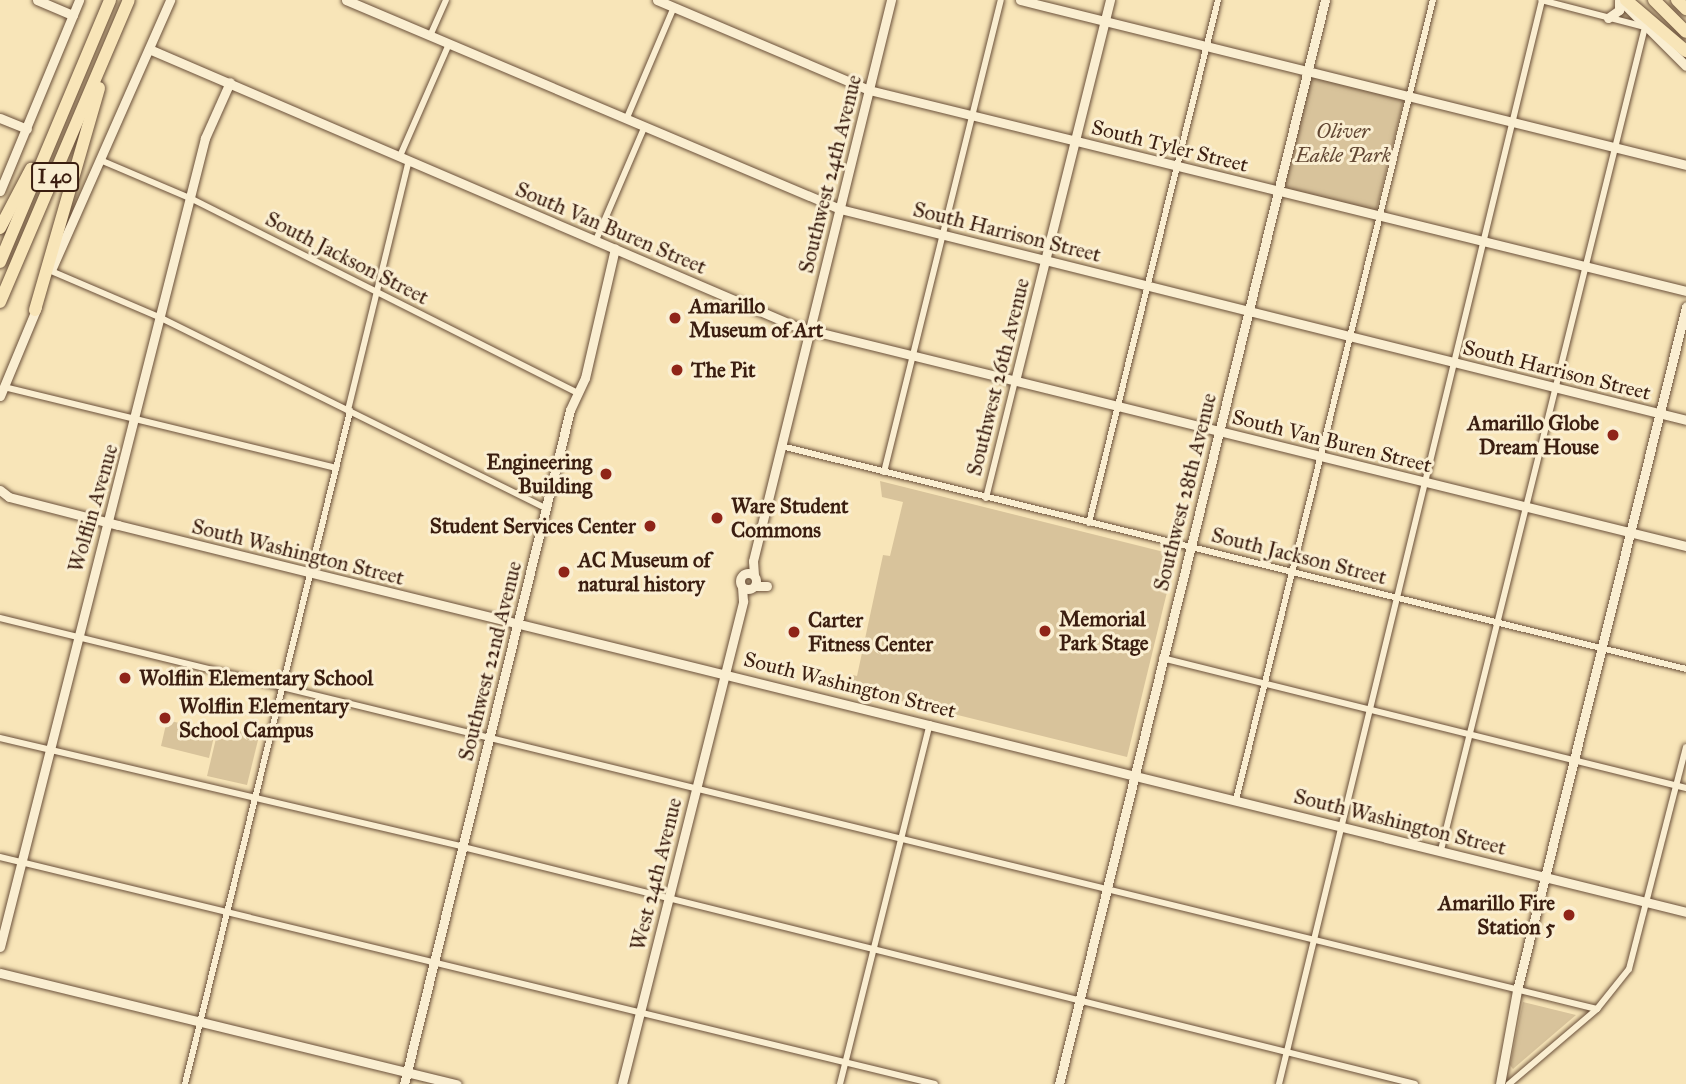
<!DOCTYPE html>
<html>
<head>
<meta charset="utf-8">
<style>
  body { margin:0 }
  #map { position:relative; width:1686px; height:1084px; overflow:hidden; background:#f8e5b8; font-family:"IM FELL Great Primer",serif }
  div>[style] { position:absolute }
  .green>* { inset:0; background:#d8c39b }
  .roads { filter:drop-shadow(0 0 2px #6a503a) drop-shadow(0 0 2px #6a503a) }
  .street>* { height:6px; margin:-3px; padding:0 3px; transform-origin:3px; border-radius:3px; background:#faeed1 }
  .secondary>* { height:9px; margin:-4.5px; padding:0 4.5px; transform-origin:4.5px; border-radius:4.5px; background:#faeed1 }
  .secondary>.ring { margin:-4.5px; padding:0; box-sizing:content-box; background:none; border:9px solid #faeed1; border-radius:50% }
  .highway>* { height:12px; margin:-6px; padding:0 6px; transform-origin:6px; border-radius:6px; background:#f8e5b8 }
  .dots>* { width:19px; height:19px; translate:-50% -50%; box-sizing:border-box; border:4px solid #faeed1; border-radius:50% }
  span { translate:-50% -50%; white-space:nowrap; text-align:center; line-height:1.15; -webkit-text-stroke:6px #faeed1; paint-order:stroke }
  .shield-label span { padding:2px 5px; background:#faeed1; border:2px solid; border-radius:5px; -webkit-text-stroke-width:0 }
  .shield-label { font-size:19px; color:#3b1e10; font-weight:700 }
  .park-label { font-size:21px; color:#624733; font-style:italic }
  .street-label { font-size:21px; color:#3b1e10 }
  .poi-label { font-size:21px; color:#3b1e10; font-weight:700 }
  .left { translate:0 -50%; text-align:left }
  .right { translate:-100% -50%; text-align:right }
</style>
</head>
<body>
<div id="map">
  <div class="green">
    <div style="clip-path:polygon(1310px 76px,1404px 99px,1376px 211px,1282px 187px)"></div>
    <div style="clip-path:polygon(880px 481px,1176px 555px,1127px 757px,837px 685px,838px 681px,846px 683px,848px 674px,857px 676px,883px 555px,890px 556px,903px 502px,882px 497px)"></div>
    <div style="clip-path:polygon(167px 720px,215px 732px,209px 758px,161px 746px)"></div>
    <div style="clip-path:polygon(219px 726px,259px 736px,247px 785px,207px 776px)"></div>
    <div style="clip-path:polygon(1523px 1002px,1576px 1015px,1513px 1069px,1510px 1065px)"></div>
  </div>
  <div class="roads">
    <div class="street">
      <div style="left:430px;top:36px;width:39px;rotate:-66deg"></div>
      <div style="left:626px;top:120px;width:123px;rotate:-67deg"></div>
      <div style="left:400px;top:156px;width:122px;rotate:-66.4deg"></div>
      <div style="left:100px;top:160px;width:100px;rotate:23deg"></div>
      <div style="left:192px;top:199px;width:431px;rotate:26.7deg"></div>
      <div style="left:596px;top:240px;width:122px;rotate:-66.8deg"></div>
      <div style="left:51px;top:271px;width:120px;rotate:23.1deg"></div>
      <div style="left:161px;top:318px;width:429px;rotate:26.3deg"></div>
      <div style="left:4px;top:387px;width:342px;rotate:13.7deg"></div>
      <div style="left:348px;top:410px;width:257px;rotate:-76.3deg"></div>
      <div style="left:781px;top:446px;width:932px;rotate:13.84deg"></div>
      <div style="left:884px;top:472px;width:486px;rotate:-76.1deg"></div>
      <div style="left:986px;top:498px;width:121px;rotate:-76.1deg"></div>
      <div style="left:1089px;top:523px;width:539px;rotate:-76.14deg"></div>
      <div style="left:0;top:618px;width:1644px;rotate:13.76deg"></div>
      <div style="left:1162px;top:658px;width:540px;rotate:13.93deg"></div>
      <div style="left:0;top:738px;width:476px;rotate:13.2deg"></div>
      <div style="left:463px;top:847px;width:981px;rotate:13.98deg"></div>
      <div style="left:1236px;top:800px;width:824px;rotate:-76.17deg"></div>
      <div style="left:1441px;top:850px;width:848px;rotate:-76.08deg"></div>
      <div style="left:1645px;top:27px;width:107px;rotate:-165.4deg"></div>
      <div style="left:0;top:857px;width:962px;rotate:13.65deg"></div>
      <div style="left:185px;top:1084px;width:693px;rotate:-76.22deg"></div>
      <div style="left:840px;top:1084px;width:371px;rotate:-76deg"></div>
      <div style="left:1279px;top:1084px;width:1115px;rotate:-76.36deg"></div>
      <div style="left:1509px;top:1084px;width:116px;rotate:-40.4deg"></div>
      <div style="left:1597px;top:1009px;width:51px;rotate:-51.3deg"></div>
      <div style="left:1629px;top:969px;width:229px;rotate:-75.6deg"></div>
    </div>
    <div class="secondary">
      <div style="left:37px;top:0;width:39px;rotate:23deg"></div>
      <div style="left:346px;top:0;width:536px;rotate:22.93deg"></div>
      <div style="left:840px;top:209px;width:872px;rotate:14deg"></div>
      <div style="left:657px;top:0;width:230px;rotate:23deg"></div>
      <div style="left:869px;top:90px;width:841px;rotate:13.82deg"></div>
      <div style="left:1020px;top:0;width:686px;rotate:13.91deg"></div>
      <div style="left:1620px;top:0;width:93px;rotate:45deg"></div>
      <div style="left:1608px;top:18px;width:14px;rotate:-36deg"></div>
      <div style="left:1619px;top:10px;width:10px;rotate:-90deg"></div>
      <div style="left:149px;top:49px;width:705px;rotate:23.22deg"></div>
      <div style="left:797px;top:327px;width:916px;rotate:13.84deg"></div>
      <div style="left:0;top:118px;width:29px;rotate:22deg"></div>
      <div style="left:0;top:191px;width:207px;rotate:-67.5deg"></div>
      <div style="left:52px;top:268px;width:293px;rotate:-66.2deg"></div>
      <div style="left:1015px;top:381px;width:393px;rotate:-76deg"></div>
      <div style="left:0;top:396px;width:96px;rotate:-67.4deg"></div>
      <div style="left:0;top:490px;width:11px;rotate:38deg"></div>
      <div style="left:9px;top:497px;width:113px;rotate:14.4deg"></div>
      <div style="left:118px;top:525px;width:1615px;rotate:13.86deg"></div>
      <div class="ring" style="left:740px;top:573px;width:7px;height:7px"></div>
      <div style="left:754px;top:575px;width:14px;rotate:-94deg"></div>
      <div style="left:753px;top:561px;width:578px;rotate:-76.18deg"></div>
      <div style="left:755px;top:586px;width:12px"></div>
      <div style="left:0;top:947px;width:835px;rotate:-75.78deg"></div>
      <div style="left:205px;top:138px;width:61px;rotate:-65.9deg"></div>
      <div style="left:0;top:973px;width:470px;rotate:13.7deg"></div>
      <div style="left:404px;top:1084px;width:694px;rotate:-76.16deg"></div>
      <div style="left:570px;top:410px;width:35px;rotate:-65deg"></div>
      <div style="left:585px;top:378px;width:133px;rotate:-77deg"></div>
      <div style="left:622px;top:1084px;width:498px;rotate:-75.9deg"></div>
      <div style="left:743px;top:601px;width:14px;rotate:-94deg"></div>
      <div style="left:1059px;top:1084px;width:1116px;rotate:-76.21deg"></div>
      <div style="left:1500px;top:1084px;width:96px;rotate:-79.7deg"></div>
      <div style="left:1517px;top:990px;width:704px;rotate:-76.1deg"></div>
    </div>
    <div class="highway">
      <div style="left:1626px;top:0;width:79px;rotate:40.4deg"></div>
      <div style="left:1654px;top:0;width:45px;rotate:45deg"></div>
      <div style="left:1677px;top:0;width:13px;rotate:45deg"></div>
      <div style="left:0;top:228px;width:67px;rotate:-62.3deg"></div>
      <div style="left:0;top:262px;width:284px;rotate:-67.2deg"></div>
      <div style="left:0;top:302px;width:328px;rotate:-66.9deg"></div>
      <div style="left:35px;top:310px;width:231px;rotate:-73.9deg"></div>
    </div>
  </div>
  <div class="dots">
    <div style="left:675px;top:318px;background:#8f2418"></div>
    <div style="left:677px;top:370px;background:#8f2418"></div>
    <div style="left:1613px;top:435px;background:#8f2418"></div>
    <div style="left:606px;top:474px;background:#8f2418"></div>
    <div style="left:717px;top:518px;background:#8f2418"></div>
    <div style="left:650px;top:526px;background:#8f2418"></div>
    <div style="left:564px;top:572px;background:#8f2418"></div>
    <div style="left:1045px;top:631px;background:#8f2418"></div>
    <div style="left:794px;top:632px;background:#8f2418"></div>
    <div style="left:125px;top:678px;background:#8f2418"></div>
    <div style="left:165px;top:718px;background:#8f2418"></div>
    <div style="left:1569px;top:915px;background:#8f2418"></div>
  </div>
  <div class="shield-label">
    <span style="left:55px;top:177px">I 40</span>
  </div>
  <div class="park-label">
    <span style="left:1343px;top:143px">Oliver<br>Eakle Park</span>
  </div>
  <div class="street-label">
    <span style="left:1170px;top:146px;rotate:14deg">South Tyler Street</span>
    <span style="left:830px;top:174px;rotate:-76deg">Southwest 24th Avenue</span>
    <span style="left:611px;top:228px;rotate:23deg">South Van Buren Street</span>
    <span style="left:1007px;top:232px;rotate:14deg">South Harrison Street</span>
    <span style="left:347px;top:258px;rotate:27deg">South Jackson Street</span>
    <span style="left:1557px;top:370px;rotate:14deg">South Harrison Street</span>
    <span style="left:998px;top:377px;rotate:-76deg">Southwest 26th Avenue</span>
    <span style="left:1332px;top:441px;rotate:14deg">South Van Buren Street</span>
    <span style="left:1185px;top:492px;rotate:-76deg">Southwest 28th Avenue</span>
    <span style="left:93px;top:508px;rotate:-74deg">Wolflin Avenue</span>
    <span style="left:298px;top:552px;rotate:14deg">South Washington Street</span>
    <span style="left:1299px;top:556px;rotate:14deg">South Jackson Street</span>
    <span style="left:490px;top:661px;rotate:-76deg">Southwest 22nd Avenue</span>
    <span style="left:850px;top:685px;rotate:14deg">South Washington Street</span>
    <span style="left:1400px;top:822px;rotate:14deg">South Washington Street</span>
    <span style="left:656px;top:874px;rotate:-76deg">West 24th Avenue</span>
  </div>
  <div class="poi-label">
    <span class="left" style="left:689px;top:318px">Amarillo<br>Museum of Art</span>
    <span class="left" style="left:691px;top:370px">The Pit</span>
    <span class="right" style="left:1599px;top:435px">Amarillo Globe<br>Dream House</span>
    <span class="right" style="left:592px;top:474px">Engineering<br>Building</span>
    <span class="left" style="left:731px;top:518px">Ware Student<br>Commons</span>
    <span class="right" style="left:636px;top:526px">Student Services Center</span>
    <span class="left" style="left:578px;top:572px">AC Museum of<br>natural history</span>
    <span class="left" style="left:1059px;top:631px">Memorial<br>Park Stage</span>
    <span class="left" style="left:808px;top:632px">Carter<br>Fitness Center</span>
    <span class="left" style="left:139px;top:678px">Wolflin Elementary School</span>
    <span class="left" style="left:179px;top:718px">Wolflin Elementary<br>School Campus</span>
    <span class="right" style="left:1555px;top:915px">Amarillo Fire<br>Station 5</span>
  </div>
</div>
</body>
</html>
